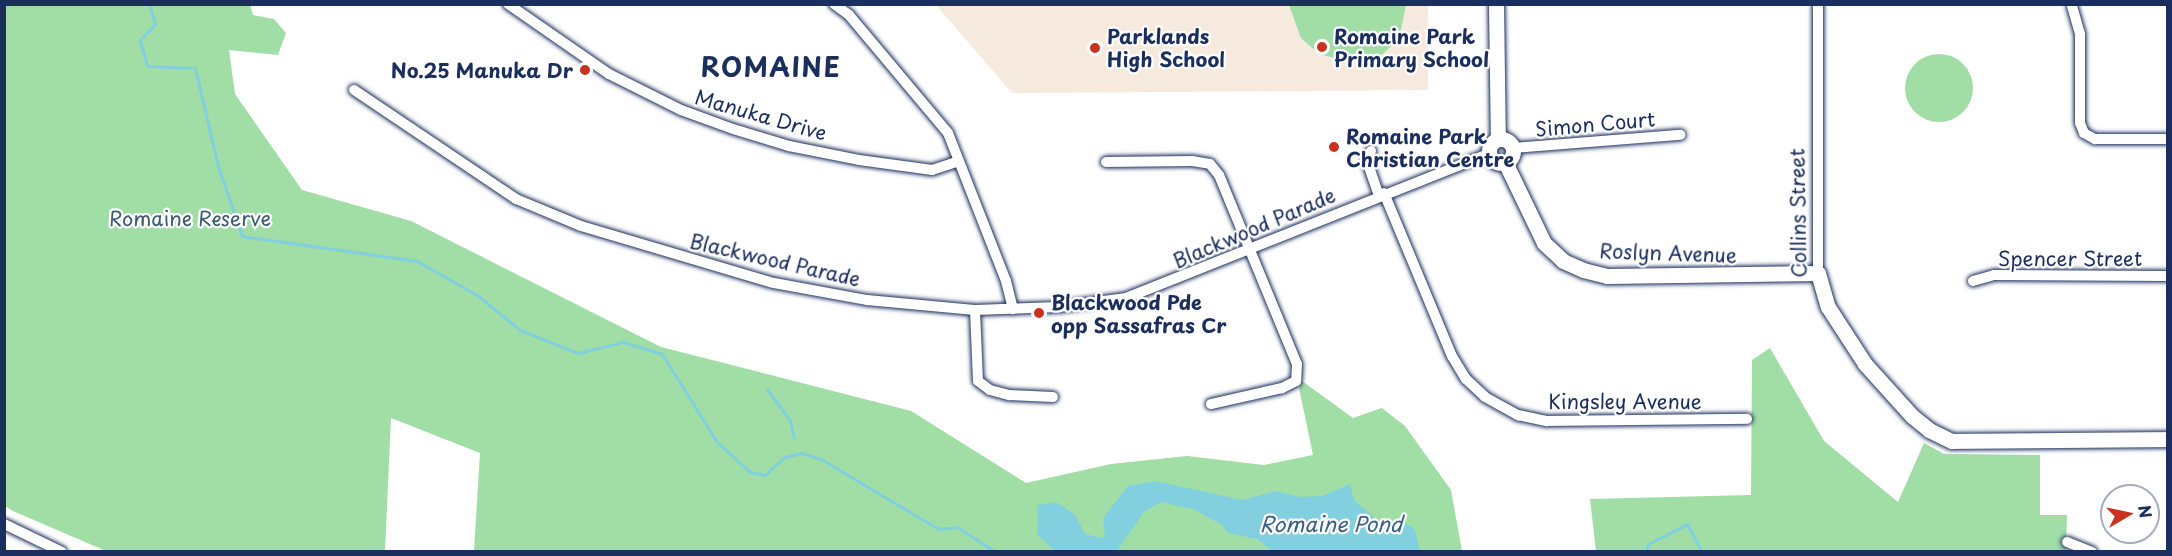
<!DOCTYPE html>
<html>
<head>
<meta charset="utf-8">
<style>
  body { margin:0 }
  #map { position:relative; width:2172px; height:556px; overflow:hidden; background:#fff; font-family:"Playpen Sans",sans-serif }
  div>[style] { position:absolute }
  .built>* { inset:0; background:#f5eadd }
  .green>* { inset:0; background:#a0dea6 }
  .round { border-radius:50% }
  .water>* { inset:0; background:#81cfdf }
  .stream>* { height:3px; margin:-1.5px; padding:0 1.5px; transform-origin:1.5px; border-radius:1.5px; background:#81cfdf }
  .roads { filter:drop-shadow(0 0 2px #1b2f5e) drop-shadow(0 0 2px #1b2f5e) }
  .street>* { height:10px; margin:-5px; padding:0 5px; transform-origin:5px; border-radius:5px; background:#fff }
  .secondary>* { height:15px; margin:-7.5px; padding:0 7.5px; transform-origin:7.5px; border-radius:7.5px; background:#fff }
  .secondary>.ring { margin:-7.5px; padding:0; box-sizing:content-box; background:none; border:15px solid #fff; border-radius:50% }
  .dots>* { width:16px; height:16px; translate:-50% -50%; box-sizing:border-box; border:3px solid #fff; border-radius:50% }
  span { translate:-50% -50%; white-space:nowrap; text-align:center; line-height:1.15; -webkit-text-stroke:4.5px #fff; paint-order:stroke }
  .poi-label { font-size:20px; color:#1b2f5e; font-weight:700 }
  .left { translate:0 -50%; text-align:left }
  .right { translate:-100% -50%; text-align:right }
  .street-label { font-size:20px; color:#1b2f5e }
  .park-label { font-size:20px; color:#3c5b70 }
  .water-label { font-size:21px; color:#3a5f85; font-style:italic }
  .district-label { font-size:26px; color:#1b2f5e; font-weight:700; letter-spacing:1.5px }
  .frame { position:absolute; inset:0; border:6px solid #1b2f5e; pointer-events:none }
  .north { position:absolute; left:2100px; top:484px; width:60px; height:60px; box-sizing:border-box; background:#fff; border:2px solid #a4acbf; border-radius:50%; rotate:81deg; font-size:16px; font-weight:700; line-height:24px; text-align:center; color:#1b2f5e }
  .north::after { content:''; display:block; margin:auto; width:21px; height:27px; background:#c8321e; clip-path:polygon(50% 0,100% 100%,50% 72%,0 100%) }
</style>
</head>
<body>
<div id="map">
  <div class="built">
    <div style="clip-path:polygon(936px 5px,1428px 5px,1428px 90px,1012px 93px)"></div>
  </div>
  <div class="green">
    <div style="clip-path:polygon(250px 4px,253px 15px,274px 19px,286px 33px,278px 55px,229px 50px,235px 94px,302px 190px,411px 221px,661px 347px,911px 411px,1026px 483px,1111px 464px,1187px 456px,1264px 465px,1313px 455px,1299px 388px,1302px 381px,1353px 418px,1382px 408px,1405px 426px,1451px 490px,1462px 551px,474px 551px,480px 453px,391px 418px,385px 551px,106px 551px,13px 511px,5px 506px,5px 5px)"></div>
    <div style="clip-path:polygon(1289px 5px,1406px 4px,1406px 5px,1399px 39px,1377px 59px,1346px 61px,1319px 54px,1301px 38px)"></div>
    <div class="round" style="left:1905px;top:54px;width:68px;height:68px"></div>
    <div style="clip-path:polygon(1770px 348px,1824px 441px,1898px 502px,1924px 443px,1944px 454px,2040px 455px,2040px 515px,2067px 515px,2066px 551px,1596px 551px,1590px 499px,1751px 495px,1752px 360px)"></div>
  </div>
  <div class="water">
    <div style="clip-path:polygon(1155px 481px,1243px 500px,1276px 491px,1300px 497px,1322px 496px,1350px 484px,1354px 500px,1378px 521px,1393px 527px,1406px 523px,1415px 530px,1420px 551px,1272px 551px,1257px 539px,1228px 533px,1222px 525px,1193px 509px,1161px 502px,1144px 512px,1117px 551px,1055px 551px,1037px 534px,1037px 505px,1056px 502px,1075px 515px,1085px 534px,1101px 538px,1105px 536px,1103px 518px,1128px 486px)"></div>
  </div>
  <div class="stream">
    <div style="left:149px;top:4px;width:21px;rotate:73deg"></div>
    <div style="left:155px;top:24px;width:22px;rotate:133deg"></div>
    <div style="left:140px;top:40px;width:27px;rotate:75deg"></div>
    <div style="left:147px;top:66px;width:48px;rotate:2.4deg"></div>
    <div style="left:195px;top:68px;width:101px;rotate:76.8deg"></div>
    <div style="left:218px;top:166px;width:74px;rotate:71.1deg"></div>
    <div style="left:242px;top:236px;width:177px;rotate:8.1deg"></div>
    <div style="left:417px;top:261px;width:69px;rotate:29.5deg"></div>
    <div style="left:477px;top:295px;width:55px;rotate:39.1deg"></div>
    <div style="left:520px;top:330px;width:62px;rotate:21.6deg"></div>
    <div style="left:578px;top:353px;width:46px;rotate:-13.7deg"></div>
    <div style="left:623px;top:342px;width:41px;rotate:17.1deg"></div>
    <div style="left:662px;top:354px;width:104px;rotate:58deg"></div>
    <div style="left:717px;top:442px;width:45px;rotate:42.3deg"></div>
    <div style="left:750px;top:472px;width:15px;rotate:11deg"></div>
    <div style="left:765px;top:475px;width:26px;rotate:-43deg"></div>
    <div style="left:784px;top:457px;width:18px;rotate:-13deg"></div>
    <div style="left:802px;top:453px;width:20px;rotate:18deg"></div>
    <div style="left:821px;top:459px;width:104px;rotate:30.8deg"></div>
    <div style="left:767px;top:389px;width:39px;rotate:54deg"></div>
    <div style="left:790px;top:421px;width:17px;rotate:77deg"></div>
    <div style="left:913px;top:514px;width:30px;rotate:30deg"></div>
    <div style="left:939px;top:529px;width:18px;rotate:-6deg"></div>
    <div style="left:957px;top:527px;width:46px;rotate:32.7deg"></div>
    <div style="left:1646px;top:552px;width:8px;rotate:-76deg"></div>
    <div style="left:1648px;top:544px;width:44px;rotate:-27.1deg"></div>
    <div style="left:1687px;top:524px;width:32px;rotate:62deg"></div>
  </div>
  <div class="roads">
    <div class="street">
      <div style="left:508px;top:4px;width:123px;rotate:34.7deg"></div>
      <div style="left:609px;top:74px;width:80px;rotate:26.6deg"></div>
      <div style="left:681px;top:110px;width:55px;rotate:20.1deg"></div>
      <div style="left:733px;top:129px;width:59px;rotate:16.9deg"></div>
      <div style="left:789px;top:146px;width:71px;rotate:11.3deg"></div>
      <div style="left:859px;top:160px;width:74px;rotate:7.8deg"></div>
      <div style="left:932px;top:170px;width:28px;rotate:-18deg"></div>
      <div style="left:834px;top:4px;width:19px;rotate:36deg"></div>
      <div style="left:849px;top:15px;width:154px;rotate:50deg"></div>
      <div style="left:948px;top:133px;width:159px;rotate:68.6deg"></div>
      <div style="left:1006px;top:281px;width:29px;rotate:76deg"></div>
      <div style="left:1818px;top:4px;width:269px;rotate:90deg"></div>
      <div style="left:2072px;top:6px;width:29px;rotate:74deg"></div>
      <div style="left:2080px;top:34px;width:89px;rotate:90deg"></div>
      <div style="left:2080px;top:123px;width:11px;rotate:68deg"></div>
      <div style="left:2084px;top:133px;width:13px;rotate:29deg"></div>
      <div style="left:2095px;top:139px;width:73px"></div>
      <div style="left:354px;top:90px;width:195px;rotate:33.9deg"></div>
      <div style="left:516px;top:199px;width:70px;rotate:22.6deg"></div>
      <div style="left:581px;top:226px;width:201px;rotate:16.5deg"></div>
      <div style="left:774px;top:283px;width:95px;rotate:10.4deg"></div>
      <div style="left:867px;top:300px;width:108px;rotate:5.3deg"></div>
      <div style="left:975px;top:310px;width:83px;rotate:-2.1deg"></div>
      <div style="left:1058px;top:307px;width:69px;rotate:-7.5deg"></div>
      <div style="left:1126px;top:298px;width:392px;rotate:-21.7deg"></div>
      <div style="left:1513px;top:148px;width:168px;rotate:-4.5deg"></div>
      <div style="left:1371px;top:151px;width:11px;rotate:112deg"></div>
      <div style="left:1367px;top:161px;width:36px;rotate:71deg"></div>
      <div style="left:1106px;top:162px;width:86px;rotate:-0.7deg"></div>
      <div style="left:1192px;top:161px;width:18px;rotate:9deg"></div>
      <div style="left:1210px;top:164px;width:14px;rotate:51deg"></div>
      <div style="left:1219px;top:175px;width:204px;rotate:67.6deg"></div>
      <div style="left:1297px;top:364px;width:17px;rotate:93deg"></div>
      <div style="left:1296px;top:381px;width:16px;rotate:153deg"></div>
      <div style="left:1282px;top:388px;width:73px;rotate:167.3deg"></div>
      <div style="left:1384px;top:193px;width:177px;rotate:67.4deg"></div>
      <div style="left:1452px;top:356px;width:27px;rotate:59deg"></div>
      <div style="left:1466px;top:379px;width:26px;rotate:43deg"></div>
      <div style="left:1485px;top:397px;width:38px;rotate:29deg"></div>
      <div style="left:1518px;top:415px;width:30px;rotate:12deg"></div>
      <div style="left:1547px;top:421px;width:200px;rotate:-0.6deg"></div>
      <div style="left:1973px;top:281px;width:22px;rotate:-16deg"></div>
      <div style="left:1994px;top:275px;width:174px;rotate:0.3deg"></div>
      <div style="left:975px;top:310px;width:71px;rotate:87.6deg"></div>
      <div style="left:978px;top:381px;width:15px;rotate:37deg"></div>
      <div style="left:990px;top:390px;width:20px;rotate:15deg"></div>
      <div style="left:1009px;top:395px;width:44px;rotate:2.6deg"></div>
      <div style="left:4px;top:524px;width:64px;rotate:25.8deg"></div>
      <div style="left:2067px;top:542px;width:27px;rotate:22deg"></div>
    </div>
    <div class="secondary">
      <div style="left:1496px;top:4px;width:135px;rotate:89.2deg"></div>
      <div class="ring" style="left:1489px;top:139px;width:9px;height:9px"></div>
      <div style="left:1505px;top:162px;width:90px;rotate:64.3deg"></div>
      <div style="left:1544px;top:243px;width:26px;rotate:43deg"></div>
      <div style="left:1563px;top:261px;width:22px;rotate:24deg"></div>
      <div style="left:1583px;top:270px;width:25px;rotate:14deg"></div>
      <div style="left:1607px;top:276px;width:211px;rotate:-0.8deg"></div>
      <div style="left:1818px;top:273px;width:35px;rotate:74deg"></div>
      <div style="left:1828px;top:307px;width:68px;rotate:57deg"></div>
      <div style="left:1865px;top:364px;width:70px;rotate:47.9deg"></div>
      <div style="left:1912px;top:416px;width:22px;rotate:39deg"></div>
      <div style="left:1929px;top:430px;width:25px;rotate:26deg"></div>
      <div style="left:1952px;top:441px;width:216px;rotate:-0.5deg"></div>
    </div>
  </div>
  <div class="dots">
    <div style="left:1322px;top:47px;background:#c8321e"></div>
    <div style="left:1095px;top:48px;background:#c8321e"></div>
    <div style="left:585px;top:70px;background:#c8321e"></div>
    <div style="left:1334px;top:147px;background:#c8321e"></div>
    <div style="left:1039px;top:313px;background:#c8321e"></div>
  </div>
  <div class="poi-label">
    <span class="left" style="left:1107px;top:48px">Parklands<br>High School</span>
    <span class="left" style="left:1334px;top:48px">Romaine Park<br>Primary School</span>
    <span class="right" style="left:573px;top:70px">No.25 Manuka Dr</span>
    <span class="left" style="left:1346px;top:148px">Romaine Park<br>Christian Centre</span>
    <span class="left" style="left:1051px;top:314px">Blackwood Pde<br>opp Sassafras Cr</span>
  </div>
  <div class="street-label">
    <span style="left:761px;top:115px;rotate:16deg">Manuka Drive</span>
    <span style="left:1595px;top:124px;rotate:-5deg">Simon Court</span>
    <span style="left:1798px;top:213px;rotate:-91deg">Collins Street</span>
    <span style="left:1254px;top:228px;rotate:-23deg">Blackwood Parade</span>
    <span style="left:1668px;top:253px;rotate:2deg">Roslyn Avenue</span>
    <span style="left:2070px;top:258px">Spencer Street</span>
    <span style="left:775px;top:260px;rotate:13deg">Blackwood Parade</span>
    <span style="left:1625px;top:401px">Kingsley Avenue</span>
  </div>
  <div class="park-label">
    <span style="left:190px;top:218px">Romaine Reserve</span>
  </div>
  <div class="water-label">
    <span style="left:1331px;top:523px">Romaine Pond</span>
  </div>
  <div class="district-label">
    <span style="left:771px;top:67px">ROMAINE</span>
  </div>
  <div class="frame"></div>
  <div class="north">N</div>
</div>
</body>
</html>
